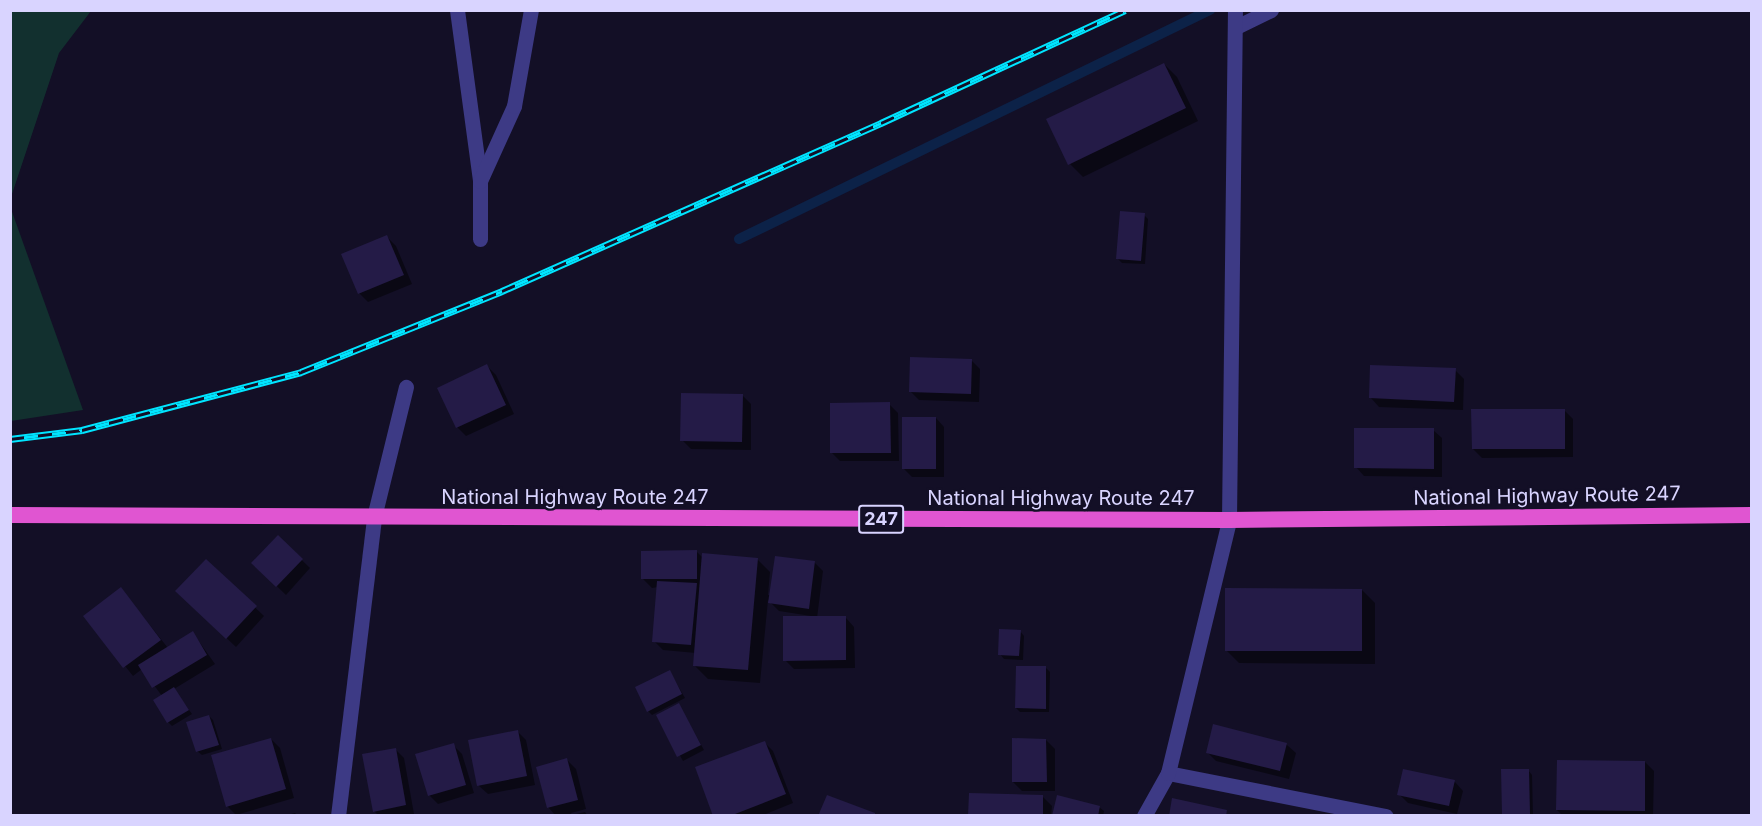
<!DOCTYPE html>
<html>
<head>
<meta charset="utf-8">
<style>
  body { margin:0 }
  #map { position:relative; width:1762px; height:826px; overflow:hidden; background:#130f26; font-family:Inter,sans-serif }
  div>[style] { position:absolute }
  .green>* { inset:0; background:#12302f }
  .shadow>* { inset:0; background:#0007 }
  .stream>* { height:10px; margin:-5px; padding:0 5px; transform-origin:5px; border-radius:5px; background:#0c2248 }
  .building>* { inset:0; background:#241b47 }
  .minor>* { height:15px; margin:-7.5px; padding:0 7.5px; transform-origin:7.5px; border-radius:7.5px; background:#3d3a85 }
  .tertiary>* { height:15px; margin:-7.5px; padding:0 7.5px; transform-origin:7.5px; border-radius:7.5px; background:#3d3a85 }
  .trunk>* { height:16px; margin:-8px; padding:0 8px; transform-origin:8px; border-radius:8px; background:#e055d1 }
  .rail>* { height:7px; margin-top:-3.5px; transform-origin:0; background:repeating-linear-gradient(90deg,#130f26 0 14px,#00e5ff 0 28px); box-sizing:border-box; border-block:2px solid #00e5ff }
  span { translate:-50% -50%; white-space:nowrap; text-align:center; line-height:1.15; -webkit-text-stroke:4.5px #130f26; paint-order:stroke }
  .shield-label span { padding:2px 4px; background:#130f26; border:2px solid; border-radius:4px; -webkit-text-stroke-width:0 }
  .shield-label { font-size:18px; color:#d9d4ff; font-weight:700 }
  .street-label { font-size:20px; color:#d9d4ff }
  .frame { position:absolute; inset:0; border:12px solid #d9d4ff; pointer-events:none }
</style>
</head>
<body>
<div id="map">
  <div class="green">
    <div style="clip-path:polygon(11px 10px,91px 11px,59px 53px,11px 197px)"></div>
    <div style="clip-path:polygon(10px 209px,11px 209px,83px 410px,11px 421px)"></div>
  </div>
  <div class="shadow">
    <div style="clip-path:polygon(1164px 64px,1177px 77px,1198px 121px,1083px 177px,1070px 164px)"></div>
    <div style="clip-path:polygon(1144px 215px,1148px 219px,1145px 264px,1122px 263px,1118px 259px)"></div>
    <div style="clip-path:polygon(387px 237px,396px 246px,412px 284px,368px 302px,359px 293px)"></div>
    <div style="clip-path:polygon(971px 360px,980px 369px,979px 402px,919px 400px,910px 391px)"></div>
    <div style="clip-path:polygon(487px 366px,496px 375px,514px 414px,466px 436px,457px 427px)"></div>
    <div style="clip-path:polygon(1455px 370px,1464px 379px,1463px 410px,1379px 407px,1371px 398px)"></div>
    <div style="clip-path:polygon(742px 395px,751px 404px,751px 450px,691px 449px,682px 440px)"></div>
    <div style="clip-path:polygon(889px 404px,898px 413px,899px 461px,840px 461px,831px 452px)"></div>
    <div style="clip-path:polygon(1564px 410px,1573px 419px,1573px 457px,1482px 458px,1473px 449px)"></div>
    <div style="clip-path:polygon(936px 418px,944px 427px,944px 477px,912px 477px,903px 468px)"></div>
    <div style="clip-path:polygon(1433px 430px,1442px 438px,1442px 477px,1364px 476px,1356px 467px)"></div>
    <div style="clip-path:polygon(278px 537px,310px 568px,286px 595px,253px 563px)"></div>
    <div style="clip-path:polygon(697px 552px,703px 558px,757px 559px,770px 572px,768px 595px,771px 595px,814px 562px,823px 571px,817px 618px,846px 618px,854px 627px,855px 668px,794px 669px,785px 660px,811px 616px,779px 611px,768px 600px,760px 683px,708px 679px,695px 666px,696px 653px,663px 650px,654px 641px,658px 587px,652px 588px,643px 579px)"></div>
    <div style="clip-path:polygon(206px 561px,264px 616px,236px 647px,186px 600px)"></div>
    <div style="clip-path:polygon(121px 589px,168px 648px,193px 633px,215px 664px,174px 689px,192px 714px,172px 726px,168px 722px,162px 696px,142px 669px,133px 676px,85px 616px)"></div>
    <div style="clip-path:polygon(1362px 590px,1375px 603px,1375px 664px,1239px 663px,1226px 650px)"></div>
    <div style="clip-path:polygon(1020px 631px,1024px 636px,1023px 660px,1004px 659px,1000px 654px)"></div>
    <div style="clip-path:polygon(1046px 668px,1050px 672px,1049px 712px,1020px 712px,1016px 708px)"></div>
    <div style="clip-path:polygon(670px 672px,685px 698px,652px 715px,648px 711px)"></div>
    <div style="clip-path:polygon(679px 705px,704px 750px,683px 761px,658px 716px)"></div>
    <div style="clip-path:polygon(209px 716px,213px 720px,222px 749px,202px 755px,197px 751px)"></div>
    <div style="clip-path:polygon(1214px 726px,1287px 745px,1296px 753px,1289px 779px,1216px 761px,1207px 752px)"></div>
    <div style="clip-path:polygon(517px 731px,526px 740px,535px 785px,488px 794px,479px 786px)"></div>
    <div style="clip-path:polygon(271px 739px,280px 748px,294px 798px,236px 815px,227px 806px)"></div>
    <div style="clip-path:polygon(1046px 740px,1055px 749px,1055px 791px,1022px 791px,1013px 782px)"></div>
    <div style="clip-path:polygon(765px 743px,773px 751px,793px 803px,761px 816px,715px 816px)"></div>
    <div style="clip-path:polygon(453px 745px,462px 754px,474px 793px,438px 804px,429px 795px)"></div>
    <div style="clip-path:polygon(395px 749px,404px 758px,414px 814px,379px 816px,374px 811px)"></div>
    <div style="clip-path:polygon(567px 760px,576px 769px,586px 809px,571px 813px,572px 815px,585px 812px,588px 816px,556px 816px,548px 807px)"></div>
    <div style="clip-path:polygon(1645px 762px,1654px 771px,1653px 816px,1563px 816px,1557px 810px)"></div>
    <div style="clip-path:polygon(1528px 770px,1532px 775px,1533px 816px,1505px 816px,1503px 814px)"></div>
    <div style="clip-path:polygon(1455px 782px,1463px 791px,1457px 814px,1408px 803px,1399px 794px)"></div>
    <div style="clip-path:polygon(1043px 797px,1052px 806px,1051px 816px,970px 816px)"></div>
    <div style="clip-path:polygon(1099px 807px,1104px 811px,1103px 816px,1054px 816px)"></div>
    <div style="clip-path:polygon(295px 813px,298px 816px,283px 816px)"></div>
  </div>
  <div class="stream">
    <div style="left:739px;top:239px;width:524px;rotate:-25.93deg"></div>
  </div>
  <div class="building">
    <div style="clip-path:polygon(1164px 63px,1186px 108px,1068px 165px,1046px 119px)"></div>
    <div style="clip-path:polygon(1120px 211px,1145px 213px,1141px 261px,1116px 259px)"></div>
    <div style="clip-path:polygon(387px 235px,404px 275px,358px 294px,341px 254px)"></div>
    <div style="clip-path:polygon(910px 357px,972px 359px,971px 394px,909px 392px)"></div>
    <div style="clip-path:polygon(487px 364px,506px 405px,456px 428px,437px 388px)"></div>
    <div style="clip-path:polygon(1370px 365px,1456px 368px,1454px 402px,1369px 398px)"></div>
    <div style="clip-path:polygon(681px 393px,743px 394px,742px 442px,680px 441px)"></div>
    <div style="clip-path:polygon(890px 402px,891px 453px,830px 453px,830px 403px)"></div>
    <div style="clip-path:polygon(1471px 409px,1565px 409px,1565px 449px,1472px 449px)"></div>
    <div style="clip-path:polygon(902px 417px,936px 417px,936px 469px,902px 469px)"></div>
    <div style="clip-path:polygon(1354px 428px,1434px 428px,1434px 469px,1354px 468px)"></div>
    <div style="clip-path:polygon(278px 535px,303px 559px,276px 587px,251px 563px)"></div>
    <div style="clip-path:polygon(697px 550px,697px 579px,641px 579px,641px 551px)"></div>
    <div style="clip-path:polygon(702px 553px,758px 558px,748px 670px,693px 666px)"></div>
    <div style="clip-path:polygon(775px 556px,815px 561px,809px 609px,768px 603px)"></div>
    <div style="clip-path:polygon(206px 559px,257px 606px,226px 639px,175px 591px)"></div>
    <div style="clip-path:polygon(657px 581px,697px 583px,691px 645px,652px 642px)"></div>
    <div style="clip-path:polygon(121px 587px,161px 640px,123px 668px,83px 616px)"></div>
    <div style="clip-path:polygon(1225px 588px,1362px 589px,1362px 651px,1225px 651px)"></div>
    <div style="clip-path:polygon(783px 616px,846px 616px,846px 660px,783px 661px)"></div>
    <div style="clip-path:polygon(999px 629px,1021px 630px,1019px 656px,998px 655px)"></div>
    <div style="clip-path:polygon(193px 631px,207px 655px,152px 688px,138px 665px)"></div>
    <div style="clip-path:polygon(1016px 666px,1046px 666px,1046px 709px,1015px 708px)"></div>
    <div style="clip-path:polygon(670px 670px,682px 694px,647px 712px,635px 687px)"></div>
    <div style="clip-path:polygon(174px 687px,189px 710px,167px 723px,153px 700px)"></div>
    <div style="clip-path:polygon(679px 703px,701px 745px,677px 757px,656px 715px)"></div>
    <div style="clip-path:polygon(209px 715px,219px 745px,196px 752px,186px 722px)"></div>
    <div style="clip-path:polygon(1213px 724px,1287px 743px,1280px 771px,1206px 753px)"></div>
    <div style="clip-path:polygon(518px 730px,527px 776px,477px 786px,468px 740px)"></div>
    <div style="clip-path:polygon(271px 738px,286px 789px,226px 807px,211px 755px)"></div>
    <div style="clip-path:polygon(1012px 738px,1046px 739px,1047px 782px,1012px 782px)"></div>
    <div style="clip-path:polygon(765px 741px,786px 794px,730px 816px,713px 816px,695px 767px)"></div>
    <div style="clip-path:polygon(454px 743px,466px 785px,428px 796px,415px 754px)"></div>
    <div style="clip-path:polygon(396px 748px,406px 805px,373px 812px,362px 754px)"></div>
    <div style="clip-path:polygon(567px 758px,578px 800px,547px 808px,536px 767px)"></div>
    <div style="clip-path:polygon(1557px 760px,1645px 761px,1645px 811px,1556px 810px)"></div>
    <div style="clip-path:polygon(1403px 769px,1455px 780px,1449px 806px,1397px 795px)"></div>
    <div style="clip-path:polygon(1501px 769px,1529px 769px,1530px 814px,1502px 814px)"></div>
    <div style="clip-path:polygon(969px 793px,1043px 795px,1043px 816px,968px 816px)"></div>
    <div style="clip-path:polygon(827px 795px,875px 813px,875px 816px,818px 816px)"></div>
    <div style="clip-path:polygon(1057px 795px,1100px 806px,1098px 816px,1052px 816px)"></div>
    <div style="clip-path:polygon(1172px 798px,1227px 810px,1226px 816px,1169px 816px)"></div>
  </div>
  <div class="minor">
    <div style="left:457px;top:10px;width:173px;rotate:82.3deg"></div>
    <div style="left:480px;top:181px;width:58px;rotate:90deg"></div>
    <div style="left:1236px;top:27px;width:39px;rotate:-26deg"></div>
    <div style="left:480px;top:181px;width:82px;rotate:-65.6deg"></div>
    <div style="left:514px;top:106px;width:97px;rotate:-80deg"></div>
    <div style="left:374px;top:517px;width:134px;rotate:-76.2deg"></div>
    <div style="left:1168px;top:773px;width:222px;rotate:11.2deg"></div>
    <div style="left:1144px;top:816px;width:49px;rotate:-60.8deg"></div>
    <div style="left:1168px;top:773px;width:260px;rotate:-76.4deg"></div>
    <div style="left:1229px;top:520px;width:510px;rotate:-89.33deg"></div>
  </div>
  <div class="tertiary">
    <div style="left:338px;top:816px;width:301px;rotate:-83.1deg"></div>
  </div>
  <div class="trunk">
    <div style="left:10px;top:515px;width:1219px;rotate:0.24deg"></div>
    <div style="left:1229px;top:520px;width:523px;rotate:-0.55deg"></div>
  </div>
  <div class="rail">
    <div style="left:10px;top:439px;width:73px;rotate:-7.1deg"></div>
    <div style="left:82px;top:430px;width:227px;rotate:-14.8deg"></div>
    <div style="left:301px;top:372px;width:217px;rotate:-21.9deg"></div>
    <div style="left:502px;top:291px;width:415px;rotate:-23.9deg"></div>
    <div style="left:881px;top:123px;width:269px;rotate:-24.8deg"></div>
  </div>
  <div class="shield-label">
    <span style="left:881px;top:519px">247</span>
  </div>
  <div class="street-label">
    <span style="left:1547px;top:496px;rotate:-1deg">National Highway Route 247</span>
    <span style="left:575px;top:497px">National Highway Route 247</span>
    <span style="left:1061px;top:498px">National Highway Route 247</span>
  </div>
  <div class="frame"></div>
</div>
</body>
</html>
